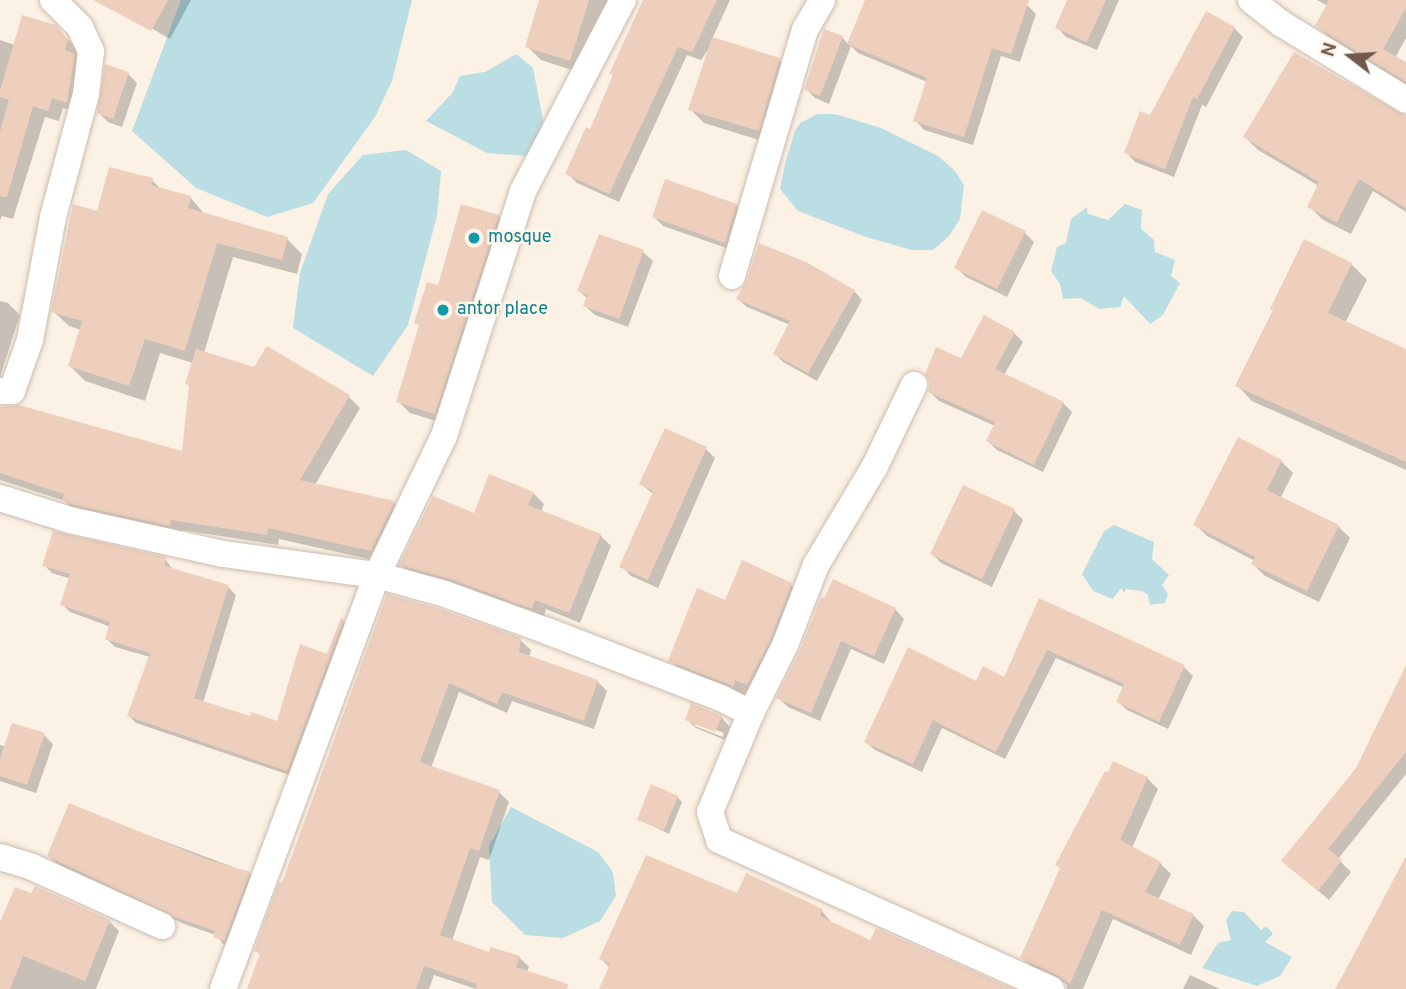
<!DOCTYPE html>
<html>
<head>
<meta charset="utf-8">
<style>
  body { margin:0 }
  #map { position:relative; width:1406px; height:989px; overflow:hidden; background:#fbf1e4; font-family:Overpass,sans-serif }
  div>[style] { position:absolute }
  .water>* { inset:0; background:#badee3 }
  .shadow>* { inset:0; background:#0003 }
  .building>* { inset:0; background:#eecfbd }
  .roads { filter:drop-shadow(0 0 2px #cdbbae) drop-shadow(0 0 2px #cdbbae) }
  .minor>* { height:26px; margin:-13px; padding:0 13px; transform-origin:13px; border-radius:13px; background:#fff }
  .dots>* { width:19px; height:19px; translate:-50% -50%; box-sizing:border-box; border:4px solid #fef5ea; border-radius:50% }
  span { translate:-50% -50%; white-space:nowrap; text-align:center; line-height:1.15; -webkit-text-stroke:5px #fef5ea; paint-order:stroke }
  .culture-label { font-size:18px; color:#0d838f }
  .left { translate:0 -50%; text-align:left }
  .north { position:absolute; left:1315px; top:21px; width:70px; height:70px; -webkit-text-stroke:5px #fef5ea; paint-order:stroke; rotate:287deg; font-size:19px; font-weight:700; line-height:28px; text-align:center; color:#71584b }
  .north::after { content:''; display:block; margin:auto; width:24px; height:32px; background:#71584b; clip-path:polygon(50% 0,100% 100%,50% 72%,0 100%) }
</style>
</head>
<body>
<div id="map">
  <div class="water">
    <div style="clip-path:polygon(181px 0,412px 0,392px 81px,375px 117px,313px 203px,267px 217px,196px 188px,132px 131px)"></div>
    <div style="clip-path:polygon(516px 54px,533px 68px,543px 120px,540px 157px,487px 153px,426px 121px,453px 92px,460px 76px,485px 72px)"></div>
    <div style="clip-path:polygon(818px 114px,835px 114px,881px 128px,938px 156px,954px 170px,964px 185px,960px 219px,949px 236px,933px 250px,912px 250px,866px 237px,798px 211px,780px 189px,785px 164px,795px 131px,800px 123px)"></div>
    <div style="clip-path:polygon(406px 150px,441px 171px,437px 216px,408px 325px,373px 376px,293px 328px,300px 273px,328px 194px,363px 155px)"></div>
    <div style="clip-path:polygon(1125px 204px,1142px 210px,1141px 229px,1154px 240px,1155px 252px,1175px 260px,1171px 276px,1180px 283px,1163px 315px,1150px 324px,1124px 296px,1120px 307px,1099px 309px,1081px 298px,1063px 299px,1060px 284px,1051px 271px,1057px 247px,1066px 243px,1071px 219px,1087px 207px,1088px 214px,1108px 220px)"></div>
    <div style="clip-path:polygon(1114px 525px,1154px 542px,1152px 559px,1169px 575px,1162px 585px,1168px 594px,1165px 603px,1150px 605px,1148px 595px,1142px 591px,1126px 589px,1124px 593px,1121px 588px,1113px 599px,1093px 591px,1082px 574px,1104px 531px)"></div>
    <div style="clip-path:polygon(511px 807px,598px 852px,613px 872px,616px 896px,600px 921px,563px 938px,525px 935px,492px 902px,489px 846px)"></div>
    <div style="clip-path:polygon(1232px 911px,1244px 912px,1261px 930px,1266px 926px,1273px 934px,1265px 942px,1292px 957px,1280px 976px,1257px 986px,1202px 968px,1218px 943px,1231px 940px,1226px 920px)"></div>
  </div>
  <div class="shadow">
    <div style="clip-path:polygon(102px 0,191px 0,170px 39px)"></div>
    <div style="clip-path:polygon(541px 0,607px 0,584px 74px,541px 60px,527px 46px)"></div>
    <div style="clip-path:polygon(645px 0,730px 0,712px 39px,779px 60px,793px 74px,772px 144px,704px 123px,690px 109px,712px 44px,701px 60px,687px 55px,619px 202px,577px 183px,567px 173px,591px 131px)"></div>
    <div style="clip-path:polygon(867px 0,1011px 0,1027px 5px,1036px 14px,1020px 62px,1001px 56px,973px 145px,924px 130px,915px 120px,927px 82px,858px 53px,851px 46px,829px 104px,815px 98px,806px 89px,842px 37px,848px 44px)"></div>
    <div style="clip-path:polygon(1069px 0,1119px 0,1097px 50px,1066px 37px,1057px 27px)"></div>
    <div style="clip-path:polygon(1317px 0,1406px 0,1406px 38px,1395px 58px,1406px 64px,1406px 84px,1328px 36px,1317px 25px,1328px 6px)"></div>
    <div style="clip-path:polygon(1234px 28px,1243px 37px,1206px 107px,1202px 105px,1174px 177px,1135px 162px,1126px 152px,1151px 117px)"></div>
    <div style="clip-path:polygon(67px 38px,79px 53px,78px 113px,63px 108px,59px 121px,45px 117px,13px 219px,2px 216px,0 221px,0 40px,15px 45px)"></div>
    <div style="clip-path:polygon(128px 74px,137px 83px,122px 127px,108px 122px,99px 113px)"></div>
    <div style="clip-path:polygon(1397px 115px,1406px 116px,1406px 212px,1373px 191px,1351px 234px,1323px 220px,1309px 206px,1319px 186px,1258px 150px,1245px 137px)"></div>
    <div style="clip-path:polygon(152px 180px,161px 189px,190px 197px,205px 215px,287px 239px,302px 254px,297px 274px,233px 257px,204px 353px,255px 369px,267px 348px,349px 397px,360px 408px,315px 485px,394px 503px,405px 514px,382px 562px,279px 539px,278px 545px,182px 530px,181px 536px,76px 512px,65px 501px,0 480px,0 407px,19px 406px,183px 453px,191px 387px,187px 384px,193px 363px,160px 353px,145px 401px,85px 381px,70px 366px,81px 330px,69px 326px,53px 311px,98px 213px)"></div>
    <div style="clip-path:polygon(736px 205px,745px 214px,735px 251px,663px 226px,654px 217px)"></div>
    <div style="clip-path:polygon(498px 216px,510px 228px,446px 424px,410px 413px,398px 401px,420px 327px,416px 322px,439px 288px)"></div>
    <div style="clip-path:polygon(1025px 233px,1034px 242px,1007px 297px,966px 277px,956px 267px)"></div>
    <div style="clip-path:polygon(1305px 241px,1351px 264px,1367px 280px,1345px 323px,1406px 351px,1406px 470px,1252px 401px,1237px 385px,1275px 311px)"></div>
    <div style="clip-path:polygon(643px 252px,653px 261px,628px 327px,595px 315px,585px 306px,588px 299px,579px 291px)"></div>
    <div style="clip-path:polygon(854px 291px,862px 300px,817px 381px,783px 362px,775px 354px,790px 325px,747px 307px,738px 299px)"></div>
    <div style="clip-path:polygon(0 301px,8px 303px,20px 315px,0 377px)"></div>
    <div style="clip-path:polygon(1014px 333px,1023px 342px,1004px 375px,1063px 403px,1072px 412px,1043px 472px,997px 450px,988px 441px,995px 426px,939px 401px,930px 392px,962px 360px)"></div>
    <div style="clip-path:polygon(706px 449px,715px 458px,658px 588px,631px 576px,621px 566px,653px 494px,641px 484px)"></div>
    <div style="clip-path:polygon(1281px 461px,1293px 473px,1280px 499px,1338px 526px,1350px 538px,1319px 602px,1265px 576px,1253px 564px,1255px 561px,1207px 536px,1195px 524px)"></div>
    <div style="clip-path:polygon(533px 493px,544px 504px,541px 512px,600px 535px,611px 546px,580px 623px,546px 609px,543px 619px,412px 575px,401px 565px,475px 515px)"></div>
    <div style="clip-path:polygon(1014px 511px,1023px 520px,992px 587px,941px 563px,932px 554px)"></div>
    <div style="clip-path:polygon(165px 559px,173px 570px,228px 587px,236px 595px,203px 703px,251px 719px,278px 723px,328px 657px,342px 620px,351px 628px,295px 777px,136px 723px,129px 716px,150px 657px,115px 647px,107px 639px,111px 627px,70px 612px,62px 604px,71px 579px,52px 573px,44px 565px)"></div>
    <div style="clip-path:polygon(791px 585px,804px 598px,746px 698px,683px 673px,670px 660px,726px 602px)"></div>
    <div style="clip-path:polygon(388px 596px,520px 640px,531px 650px,529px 657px,597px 681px,607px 691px,594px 729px,512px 701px,507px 713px,459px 692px,431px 768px,499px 792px,509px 802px,489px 860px,480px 857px,452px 941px,490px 954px,519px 957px,529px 967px,527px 972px,559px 989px,476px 989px,434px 975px,429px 989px,249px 989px,261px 955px,256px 951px,283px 885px)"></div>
    <div style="clip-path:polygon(1040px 601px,1184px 667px,1193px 676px,1168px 729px,1127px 710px,1118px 702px,1125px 688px,1056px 658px,1005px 759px,942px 728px,922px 772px,875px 750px,866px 742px,977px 684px,1005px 679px)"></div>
    <div style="clip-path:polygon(895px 609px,904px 619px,884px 664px,851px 649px,820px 721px,788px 707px,778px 698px,801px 652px)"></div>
    <div style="clip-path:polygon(1406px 672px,1406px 774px,1338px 859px,1351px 872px,1329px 900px,1283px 861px,1358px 769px)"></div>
    <div style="clip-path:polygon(evenodd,721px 717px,730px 727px,725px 740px,696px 728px,687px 719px,721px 717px,695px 722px,724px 733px,723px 737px,695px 726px,695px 722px)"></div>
    <div style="clip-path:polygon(44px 735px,53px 744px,36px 793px,0 781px,0 745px,6px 747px)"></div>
    <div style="clip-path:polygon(1147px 778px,1158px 789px,1132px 848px,1160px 863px,1171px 874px,1158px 900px,1193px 915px,1204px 926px,1191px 955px,1113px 919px,1083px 989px,1067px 989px,1066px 984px,1034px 969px,1022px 958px)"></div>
    <div style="clip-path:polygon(677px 797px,682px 802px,669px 834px,639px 819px)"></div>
    <div style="clip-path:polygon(70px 806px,249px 873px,256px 881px,232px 947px,223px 944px,216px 935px,184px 924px,57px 864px,49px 856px)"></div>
    <div style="clip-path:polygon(738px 895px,822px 911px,832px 923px,871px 942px,1008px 989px,601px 989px,610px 968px,601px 959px)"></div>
    <div style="clip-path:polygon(109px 921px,119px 931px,96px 989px,0 989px,0 924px)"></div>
    <div style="clip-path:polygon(1190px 975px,1220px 989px,1183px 989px)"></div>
  </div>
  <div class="building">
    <div style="clip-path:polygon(93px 0,168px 0,151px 31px)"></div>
    <div style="clip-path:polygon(539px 0,589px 0,570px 61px,525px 47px)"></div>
    <div style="clip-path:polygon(643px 0,717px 0,692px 52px,678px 47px,609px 194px,565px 174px,586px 127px,590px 129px,613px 75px,609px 74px)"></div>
    <div style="clip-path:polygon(865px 0,1029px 0,1011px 54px,992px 48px,964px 137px,913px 121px,927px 78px,847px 44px)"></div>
    <div style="clip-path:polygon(1067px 0,1106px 0,1087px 42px,1055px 28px)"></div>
    <div style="clip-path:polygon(1329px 0,1406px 0,1406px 8px,1383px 49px,1406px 62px,1406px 82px,1315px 26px)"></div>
    <div style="clip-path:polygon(1206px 11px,1235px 27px,1197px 99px,1193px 97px,1165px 169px,1124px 153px,1140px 111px,1150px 115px)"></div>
    <div style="clip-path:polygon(22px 15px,56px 25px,68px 40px,65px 50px,75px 54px,67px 103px,52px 98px,48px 111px,33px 106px,7px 197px,0 196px,0 132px,9px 100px,0 97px,0 91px)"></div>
    <div style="clip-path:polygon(824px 29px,843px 36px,820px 96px,804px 90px)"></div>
    <div style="clip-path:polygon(712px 37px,780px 58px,759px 131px,688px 110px)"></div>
    <div style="clip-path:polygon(1294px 52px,1406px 116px,1406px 208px,1359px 179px,1337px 222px,1307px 207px,1319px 182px,1243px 137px)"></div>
    <div style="clip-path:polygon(105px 64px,129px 72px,113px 119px,97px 113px)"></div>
    <div style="clip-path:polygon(109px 167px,153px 178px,151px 185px,191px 196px,188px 208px,288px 237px,282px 260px,217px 243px,185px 351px,145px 339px,129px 386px,68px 366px,82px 321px,51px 312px,73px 204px,97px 211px)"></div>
    <div style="clip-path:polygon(665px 179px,737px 204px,725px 243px,652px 217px)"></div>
    <div style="clip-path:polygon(461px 204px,499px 215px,435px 414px,396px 402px,419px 325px,414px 323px,427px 282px,438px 285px)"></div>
    <div style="clip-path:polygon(982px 210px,1026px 231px,997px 289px,954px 268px)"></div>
    <div style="clip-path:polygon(599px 234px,644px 250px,619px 319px,583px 306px,588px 295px,577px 291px)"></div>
    <div style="clip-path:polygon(1304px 239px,1352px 263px,1328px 313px,1406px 349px,1406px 462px,1235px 386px,1273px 310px,1270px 309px)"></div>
    <div style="clip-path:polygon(759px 243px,806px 262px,855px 290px,808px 373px,773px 354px,790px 321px,736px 299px,747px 280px)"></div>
    <div style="clip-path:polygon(984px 315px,1015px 332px,995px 369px,1064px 402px,1034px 465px,986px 441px,995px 422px,928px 392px,930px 383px,925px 374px,936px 347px,961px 358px)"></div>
    <div style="clip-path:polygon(267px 346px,350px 395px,300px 480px,395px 501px,371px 551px,268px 528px,267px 535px,171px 520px,170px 526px,74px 505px,62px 501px,64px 494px,0 473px,0 407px,19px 405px,182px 451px,189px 385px,185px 384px,196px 349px,254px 367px)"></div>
    <div style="clip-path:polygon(665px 428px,707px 447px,648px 580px,619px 567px,653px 491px,639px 484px)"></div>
    <div style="clip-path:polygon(1238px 437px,1282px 460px,1267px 490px,1339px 525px,1307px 591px,1251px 564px,1255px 557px,1193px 525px)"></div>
    <div style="clip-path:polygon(489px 474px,534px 492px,528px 505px,601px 534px,569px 613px,535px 600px,532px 609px,450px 579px,399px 565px,433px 496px,474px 513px)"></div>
    <div style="clip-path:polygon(963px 485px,1015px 509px,982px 579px,930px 554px)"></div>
    <div style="clip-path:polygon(53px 531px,166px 557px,165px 566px,229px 585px,194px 698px,250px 716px,251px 712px,277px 721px,300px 644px,327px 654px,341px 618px,344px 619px,287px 771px,127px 716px,150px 653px,105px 639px,110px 622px,60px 605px,70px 574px,42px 566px)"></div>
    <div style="clip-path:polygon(742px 560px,792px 583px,771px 639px,747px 685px,735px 680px,733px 686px,668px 661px,697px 588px,725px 600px)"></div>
    <div style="clip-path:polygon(833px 579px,896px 608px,874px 656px,841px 641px,811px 713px,776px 698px,800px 651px,821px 597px,824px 598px)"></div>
    <div style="clip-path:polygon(387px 594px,440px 609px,521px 638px,519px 652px,598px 680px,584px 721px,502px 692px,497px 704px,449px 683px,420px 762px,500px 790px,479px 851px,470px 848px,440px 935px,489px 952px,491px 947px,520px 956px,516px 967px,568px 984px,567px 989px,476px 989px,477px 984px,424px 966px,416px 989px,247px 989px,260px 953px,254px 951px,279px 882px,282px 883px)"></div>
    <div style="clip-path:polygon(1039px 598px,1185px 665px,1159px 722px,1116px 702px,1124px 684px,1047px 650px,996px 752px,933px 720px,913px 764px,864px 742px,908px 647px,976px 681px,983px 666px,1004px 677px)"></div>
    <div style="clip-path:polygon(1406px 665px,1406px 752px,1328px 849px,1342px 860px,1318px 891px,1281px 861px,1356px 768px)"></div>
    <div style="clip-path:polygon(691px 703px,722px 716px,715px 732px,685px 720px)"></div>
    <div style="clip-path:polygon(12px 723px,45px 733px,27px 785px,0 776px,0 758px)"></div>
    <div style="clip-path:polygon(1113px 761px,1148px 777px,1120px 840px,1161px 862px,1145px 892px,1194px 914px,1180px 945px,1102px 910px,1070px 984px,1057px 975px,1020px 958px,1060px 868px,1055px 865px,1105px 771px,1108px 772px)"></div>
    <div style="clip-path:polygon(651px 784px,678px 796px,664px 830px,637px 820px)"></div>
    <div style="clip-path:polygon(69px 803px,206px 859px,250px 872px,224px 941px,213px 937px,215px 931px,175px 917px,47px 856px)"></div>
    <div style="clip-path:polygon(646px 855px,737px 893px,746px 873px,823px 909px,820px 916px,870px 940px,876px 928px,1013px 989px,599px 989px,610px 964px,599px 959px)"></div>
    <div style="clip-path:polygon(1406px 856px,1406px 989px,1335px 989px,1352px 958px)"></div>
    <div style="clip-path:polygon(35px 886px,110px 920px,85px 981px,23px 956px,10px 989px,0 989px,0 922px,15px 887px,31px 893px)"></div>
  </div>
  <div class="roads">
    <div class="minor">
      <div style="left:1251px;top:0;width:39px;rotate:38deg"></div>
      <div style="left:1282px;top:24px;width:145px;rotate:31.5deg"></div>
      <div style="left:732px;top:276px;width:257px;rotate:-73.5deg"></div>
      <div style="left:805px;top:30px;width:34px;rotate:-60deg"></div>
      <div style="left:0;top:391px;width:12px"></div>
      <div style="left:12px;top:391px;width:54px;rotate:-70.6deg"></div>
      <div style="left:30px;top:340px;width:125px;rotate:-79.4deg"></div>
      <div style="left:53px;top:217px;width:127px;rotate:-75deg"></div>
      <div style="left:86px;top:94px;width:43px;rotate:-83.4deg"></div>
      <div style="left:91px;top:51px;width:26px;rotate:-115deg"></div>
      <div style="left:80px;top:27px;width:38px;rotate:-135deg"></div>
      <div style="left:0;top:498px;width:73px;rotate:17.4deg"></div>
      <div style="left:70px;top:520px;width:157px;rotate:12.5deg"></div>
      <div style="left:223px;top:554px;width:155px;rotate:7.8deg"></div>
      <div style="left:377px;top:575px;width:154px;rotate:-64.3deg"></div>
      <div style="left:444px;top:436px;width:257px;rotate:-72.1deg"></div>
      <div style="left:523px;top:191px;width:216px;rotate:-62.4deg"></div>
      <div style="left:751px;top:713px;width:76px;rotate:-63.4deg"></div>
      <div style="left:785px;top:645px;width:86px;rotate:-68.8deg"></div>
      <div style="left:816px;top:565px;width:115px;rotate:-59.2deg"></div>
      <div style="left:875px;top:466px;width:90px;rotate:-64.3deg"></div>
      <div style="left:0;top:857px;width:34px;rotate:17deg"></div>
      <div style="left:32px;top:867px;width:143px;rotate:24.4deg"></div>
      <div style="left:223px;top:989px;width:442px;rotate:-69.6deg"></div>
      <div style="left:377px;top:575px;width:71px;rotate:15.6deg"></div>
      <div style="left:445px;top:594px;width:109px;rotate:19.9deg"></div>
      <div style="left:547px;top:631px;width:186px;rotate:21.1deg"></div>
      <div style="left:721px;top:698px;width:34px;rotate:27deg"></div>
      <div style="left:751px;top:713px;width:107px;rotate:112.5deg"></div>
      <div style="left:710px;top:812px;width:29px;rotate:72deg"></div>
      <div style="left:719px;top:840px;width:364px;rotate:24.2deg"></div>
    </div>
  </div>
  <div class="dots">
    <div style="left:474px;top:238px;background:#0f9aa8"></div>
    <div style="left:443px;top:310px;background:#0f9aa8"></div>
  </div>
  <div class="culture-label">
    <span class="left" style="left:488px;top:238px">mosque</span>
    <span class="left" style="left:457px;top:310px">antor place</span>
  </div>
  <div class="north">N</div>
</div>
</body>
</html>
